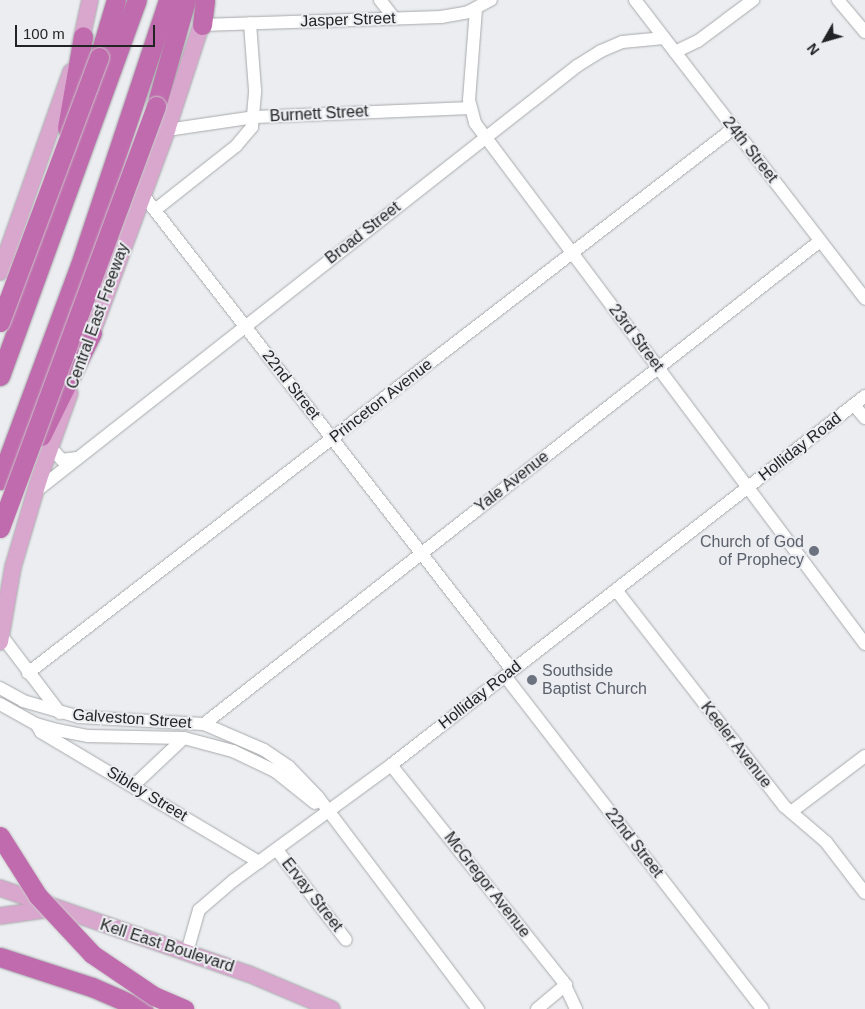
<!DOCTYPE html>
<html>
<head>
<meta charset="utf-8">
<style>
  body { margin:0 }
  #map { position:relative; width:865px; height:1009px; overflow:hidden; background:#ebedf0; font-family:Helvetica,sans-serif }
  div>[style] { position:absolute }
  .roads { filter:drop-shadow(0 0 1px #a8aaac) drop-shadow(0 0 1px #a8aaac) }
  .minor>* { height:12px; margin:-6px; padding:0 6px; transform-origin:6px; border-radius:6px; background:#fff }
  .major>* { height:16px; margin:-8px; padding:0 8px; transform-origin:8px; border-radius:8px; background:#d9a6ce }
  .highway>* { height:19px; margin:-9.5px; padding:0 9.5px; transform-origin:9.5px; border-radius:9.5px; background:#c06bad }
  .bridges { filter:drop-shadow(0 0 1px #cacaca) drop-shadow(0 0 1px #cacaca) }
  .highway-bridge>* { height:19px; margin:-9.5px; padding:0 9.5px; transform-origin:9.5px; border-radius:9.5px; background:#c06bad }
  .dots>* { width:14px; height:14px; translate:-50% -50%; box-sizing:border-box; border:2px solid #ebedf0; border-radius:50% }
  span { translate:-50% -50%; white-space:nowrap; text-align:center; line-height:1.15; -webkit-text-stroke:4px #ebedf0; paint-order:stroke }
  .street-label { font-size:16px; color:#222324 }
  .worship-label { font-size:16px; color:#5b616d }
  .right { translate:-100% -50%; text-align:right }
  .left { translate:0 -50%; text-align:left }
  .north { position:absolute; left:800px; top:15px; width:50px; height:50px; -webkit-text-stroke:4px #ebedf0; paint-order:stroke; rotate:232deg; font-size:14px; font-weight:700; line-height:20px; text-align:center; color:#222324 }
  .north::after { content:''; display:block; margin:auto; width:18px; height:22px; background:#222324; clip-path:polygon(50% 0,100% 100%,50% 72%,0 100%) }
  .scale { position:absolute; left:15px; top:25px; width:140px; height:22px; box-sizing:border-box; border:2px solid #222324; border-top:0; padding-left:6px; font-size:15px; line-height:18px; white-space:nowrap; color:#222324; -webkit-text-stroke:4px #ebedf0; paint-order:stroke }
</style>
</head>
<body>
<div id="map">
  <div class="roads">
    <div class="minor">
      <div style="left:380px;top:0;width:23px;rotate:52deg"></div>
      <div style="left:635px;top:0;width:377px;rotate:52.4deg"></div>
      <div style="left:838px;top:0;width:42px;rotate:49.8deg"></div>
      <div style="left:476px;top:9px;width:91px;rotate:94.4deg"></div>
      <div style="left:469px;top:100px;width:24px;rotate:75deg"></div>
      <div style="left:475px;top:123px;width:651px;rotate:53.18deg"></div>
      <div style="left:202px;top:25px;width:239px;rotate:-1.9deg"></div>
      <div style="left:441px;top:17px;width:27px;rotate:-10deg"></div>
      <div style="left:468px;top:12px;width:26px;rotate:-28deg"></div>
      <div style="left:675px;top:52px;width:25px;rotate:-26deg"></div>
      <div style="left:698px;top:41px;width:69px;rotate:-36.7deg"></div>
      <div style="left:167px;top:130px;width:89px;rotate:-8.4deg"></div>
      <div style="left:255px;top:117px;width:216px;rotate:-2.4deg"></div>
      <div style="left:143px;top:195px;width:601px;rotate:52.16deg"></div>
      <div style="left:155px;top:210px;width:103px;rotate:-38.3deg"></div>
      <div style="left:236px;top:146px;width:25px;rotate:-50deg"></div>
      <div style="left:252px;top:127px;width:37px;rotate:-85deg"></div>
      <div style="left:255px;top:90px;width:67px;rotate:-94.3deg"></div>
      <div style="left:854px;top:405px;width:17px;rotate:50deg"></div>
      <div style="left:50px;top:447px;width:18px;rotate:47deg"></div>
      <div style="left:62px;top:460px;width:15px;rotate:-8deg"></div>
      <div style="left:35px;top:492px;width:689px;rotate:-38.17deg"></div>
      <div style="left:577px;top:66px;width:28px;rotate:-32deg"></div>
      <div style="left:601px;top:51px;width:23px;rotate:-23deg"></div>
      <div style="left:622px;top:42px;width:42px;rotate:-5.4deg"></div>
      <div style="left:616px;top:590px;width:274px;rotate:52.1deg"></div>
      <div style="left:784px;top:806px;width:55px;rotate:40.6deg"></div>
      <div style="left:826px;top:842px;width:64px;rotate:52.6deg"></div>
      <div style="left:1px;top:635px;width:98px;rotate:52.9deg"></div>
      <div style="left:28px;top:673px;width:892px;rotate:-37.67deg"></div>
      <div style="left:505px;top:676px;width:421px;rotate:52.3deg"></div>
      <div style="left:0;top:688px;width:26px;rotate:29deg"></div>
      <div style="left:23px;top:701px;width:58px;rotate:15.9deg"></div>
      <div style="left:79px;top:717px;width:125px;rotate:3.2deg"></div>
      <div style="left:204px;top:724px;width:65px;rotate:23.4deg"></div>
      <div style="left:264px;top:750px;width:30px;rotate:34deg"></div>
      <div style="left:289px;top:767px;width:42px;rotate:46deg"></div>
      <div style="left:318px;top:797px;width:266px;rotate:53deg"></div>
      <div style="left:0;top:704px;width:41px;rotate:29.1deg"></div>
      <div style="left:36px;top:724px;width:22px;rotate:16deg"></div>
      <div style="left:57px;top:730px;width:32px;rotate:11deg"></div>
      <div style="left:88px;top:736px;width:96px;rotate:1.2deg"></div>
      <div style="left:184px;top:738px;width:51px;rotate:14.9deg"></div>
      <div style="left:233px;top:751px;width:47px;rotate:25.5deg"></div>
      <div style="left:275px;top:771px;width:51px;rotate:38.7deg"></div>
      <div style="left:204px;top:724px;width:783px;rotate:-38.1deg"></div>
      <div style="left:38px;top:727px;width:6px;rotate:59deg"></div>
      <div style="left:41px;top:732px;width:254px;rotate:30.8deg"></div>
      <div style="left:391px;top:765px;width:276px;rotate:51.5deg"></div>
      <div style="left:563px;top:981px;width:31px;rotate:65deg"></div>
      <div style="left:133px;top:786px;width:70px;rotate:-43.3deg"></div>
      <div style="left:791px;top:812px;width:93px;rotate:-37.1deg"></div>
      <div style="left:277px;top:850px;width:113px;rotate:52.5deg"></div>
      <div style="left:187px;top:952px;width:44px;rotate:-74.1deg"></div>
      <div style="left:199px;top:910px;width:46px;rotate:-40.6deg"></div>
      <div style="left:234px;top:880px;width:195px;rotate:-36.2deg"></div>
      <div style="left:391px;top:765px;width:601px;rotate:-37.9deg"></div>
      <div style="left:537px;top:1009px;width:38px;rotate:-40deg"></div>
    </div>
    <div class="major">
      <div style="left:80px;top:46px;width:47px;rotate:-77.7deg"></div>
      <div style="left:0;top:272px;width:212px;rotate:-70.5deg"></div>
      <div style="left:88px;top:344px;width:228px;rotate:-69.7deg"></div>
      <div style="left:167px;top:130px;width:122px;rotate:-71.9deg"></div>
      <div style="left:0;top:642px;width:76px;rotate:-80.2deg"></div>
      <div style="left:13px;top:567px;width:92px;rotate:-73.5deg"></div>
      <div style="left:39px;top:479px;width:91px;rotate:-70.2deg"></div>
      <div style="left:0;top:888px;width:263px;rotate:19.1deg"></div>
      <div style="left:249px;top:974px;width:90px;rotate:22.9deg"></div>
      <div style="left:0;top:916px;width:50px;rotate:-8deg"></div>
    </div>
    <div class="highway">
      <div style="left:202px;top:25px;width:25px;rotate:-83deg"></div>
      <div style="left:99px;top:57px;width:59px;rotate:-73.4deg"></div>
      <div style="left:156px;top:106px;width:110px;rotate:-74.2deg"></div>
      <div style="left:67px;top:128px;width:93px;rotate:-80.1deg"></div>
      <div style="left:0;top:376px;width:400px;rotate:-70deg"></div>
      <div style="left:41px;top:436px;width:115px;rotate:-63.7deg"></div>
      <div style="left:0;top:480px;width:229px;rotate:-69.6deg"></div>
      <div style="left:80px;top:265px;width:279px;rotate:-71.6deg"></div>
      <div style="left:0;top:957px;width:97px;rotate:18.1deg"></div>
      <div style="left:92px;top:987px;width:56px;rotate:23.3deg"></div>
    </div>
  </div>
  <div class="bridges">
    <div class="highway-bridge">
      <div style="left:0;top:322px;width:283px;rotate:-69.5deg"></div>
      <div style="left:0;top:528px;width:450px;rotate:-69.7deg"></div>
      <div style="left:0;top:836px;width:71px;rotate:57.7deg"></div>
      <div style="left:38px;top:896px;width:79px;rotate:47deg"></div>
      <div style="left:92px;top:954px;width:75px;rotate:34.1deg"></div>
      <div style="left:154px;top:996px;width:33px;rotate:23deg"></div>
    </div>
  </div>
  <div class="dots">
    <div style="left:814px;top:551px;background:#6b7280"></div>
    <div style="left:532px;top:680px;background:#6b7280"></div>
  </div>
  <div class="street-label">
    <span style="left:348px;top:20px;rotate:-2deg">Jasper Street</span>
    <span style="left:319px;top:114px;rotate:-3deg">Burnett Street</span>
    <span style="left:750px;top:150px;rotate:52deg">24th Street</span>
    <span style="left:363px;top:233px;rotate:-38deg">Broad Street</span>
    <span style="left:98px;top:316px;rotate:-70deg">Central East Freeway</span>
    <span style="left:636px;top:338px;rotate:53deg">23rd Street</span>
    <span style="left:291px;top:385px;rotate:52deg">22nd Street</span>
    <span style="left:381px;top:401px;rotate:-38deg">Princeton Avenue</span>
    <span style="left:800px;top:447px;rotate:-38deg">Holliday Road</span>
    <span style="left:512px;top:482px;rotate:-38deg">Yale Avenue</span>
    <span style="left:480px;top:695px;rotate:-38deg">Holliday Road</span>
    <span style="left:132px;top:719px;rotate:4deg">Galveston Street</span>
    <span style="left:736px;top:745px;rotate:52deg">Keeler Avenue</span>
    <span style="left:147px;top:794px;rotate:31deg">Sibley Street</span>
    <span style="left:634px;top:843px;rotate:52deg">22nd Street</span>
    <span style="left:487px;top:885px;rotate:52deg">McGregor Avenue</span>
    <span style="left:312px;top:895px;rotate:52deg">Ervay Street</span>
    <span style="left:167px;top:946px;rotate:18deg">Kell East Boulevard</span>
  </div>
  <div class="worship-label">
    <span class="right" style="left:804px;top:551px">Church of God<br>of Prophecy</span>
    <span class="left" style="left:542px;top:680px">Southside<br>Baptist Church</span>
  </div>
  <div class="north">N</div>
  <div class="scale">100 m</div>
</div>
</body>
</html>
